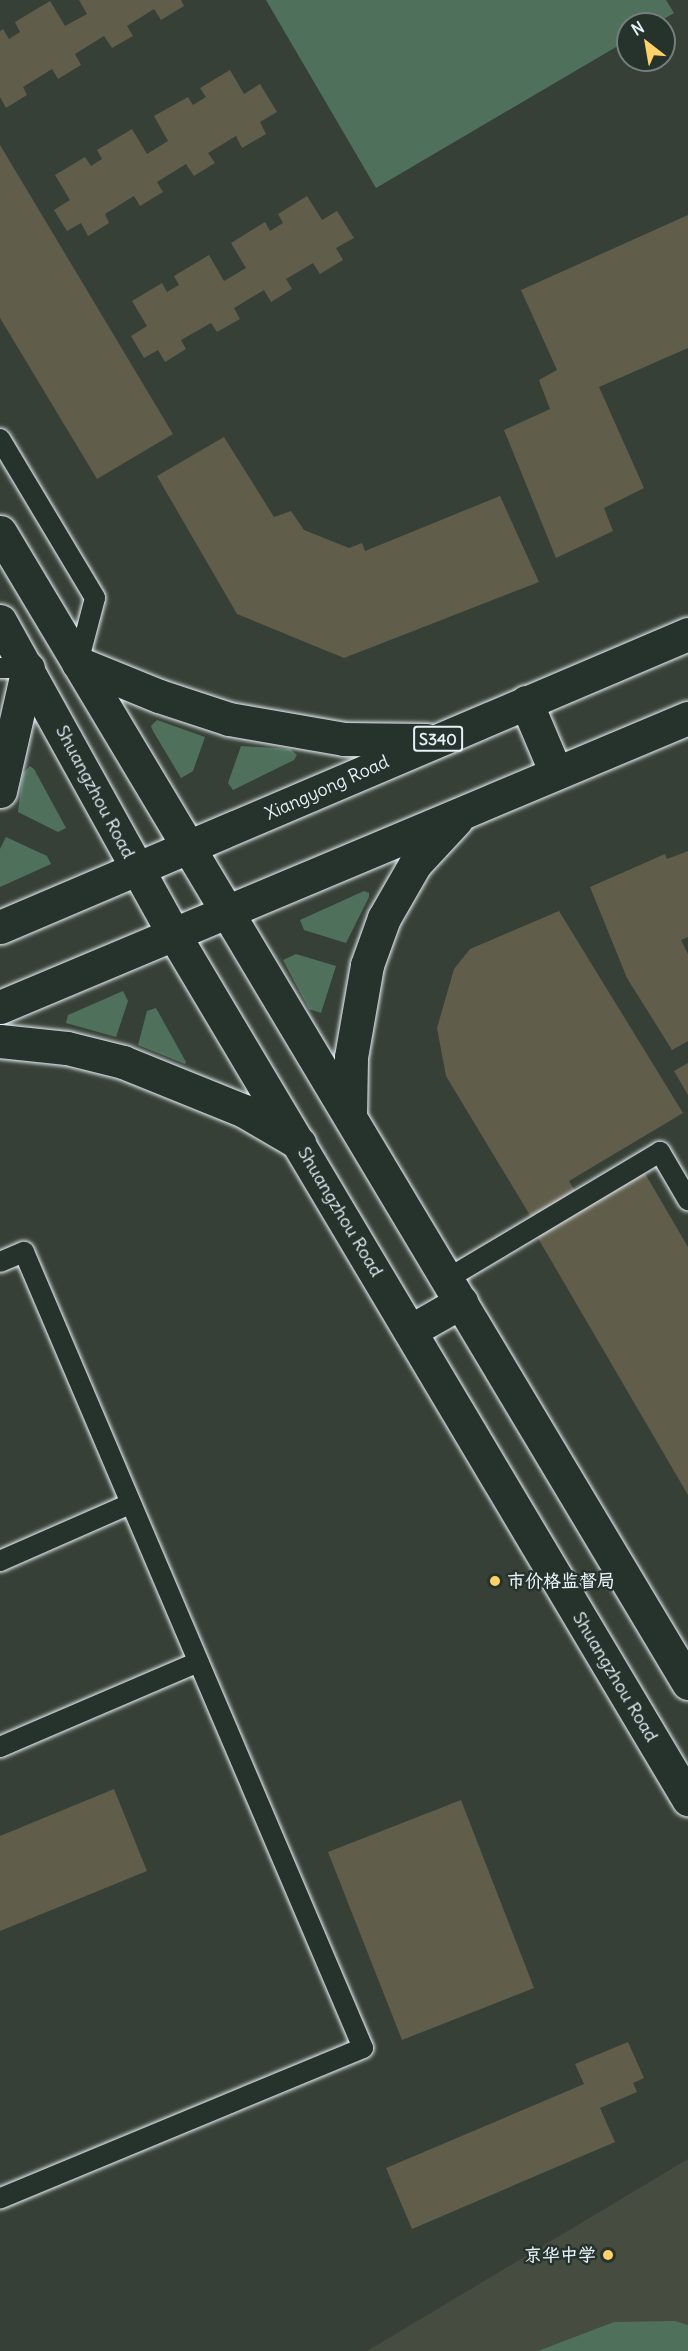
<!DOCTYPE html>
<html>
<head>
<meta charset="utf-8">
<style>
  body { margin:0 }
  #map { position:relative; width:688px; height:2351px; overflow:hidden; background:#374036; font-family:Delius,"LXGW WenKai TC",sans-serif }
  div>[style] { position:absolute }
  .built>* { inset:0; background:#464c40 }
  .green>* { inset:0; background:#4f715c }
  .building>* { inset:0; background:#605d4a }
  .roads { filter:drop-shadow(0 0 2px #e8f1f8) drop-shadow(0 0 2px #e8f1f8) }
  .lane>* { height:20px; margin:-10px; padding:0 10px; transform-origin:10px; border-radius:10px; background:#26332d }
  .secondary>* { height:33px; margin:-16.5px; padding:0 16.5px; transform-origin:16.5px; border-radius:16.5px; background:#26332d }
  .primary>* { height:33px; margin:-16.5px; padding:0 16.5px; transform-origin:16.5px; border-radius:16.5px; background:#26332d }
  .dots>* { width:16px; height:16px; translate:-50% -50%; box-sizing:border-box; border:3px solid #26332d; border-radius:50% }
  span { translate:-50% -50%; white-space:nowrap; text-align:center; line-height:1.15; -webkit-text-stroke:5px #26332d; paint-order:stroke }
  .shield-label span { padding:2px 4px; background:#26332d; border:2px solid; border-radius:4px; -webkit-text-stroke-width:0 }
  .shield-label { font-size:16px; color:#e8f1f8; font-weight:700 }
  .street-label { font-size:18px; color:#e8f1f8 }
  .poi-label { font-size:18px; color:#e8f1f8; font-weight:700 }
  .left { translate:0 -50%; text-align:left }
  .right { translate:-100% -50%; text-align:right }
  .north { position:absolute; left:616px; top:12px; width:60px; height:60px; box-sizing:border-box; background:#26332d; border:2px solid #747f7e; border-radius:50%; rotate:329deg; font-size:16px; font-weight:700; line-height:24px; text-align:center; color:#e8f1f8 }
  .north::after { content:''; display:block; margin:auto; width:21px; height:27px; background:#ffd166; clip-path:polygon(50% 0,100% 100%,50% 72%,0 100%) }
</style>
</head>
<body>
<div id="map">
  <div class="built">
    <div style="clip-path:polygon(688px 2159px,688px 2351px,367px 2351px)"></div>
  </div>
  <div class="green">
    <div style="clip-path:polygon(266px 0,666px 0,674px 13px,655px 24px,628px 24px,628px 40px,376px 188px)"></div>
    <div style="clip-path:polygon(157px 720px,205px 737px,193px 771px,181px 778px,153px 731px,151px 726px)"></div>
    <div style="clip-path:polygon(241px 746px,290px 749px,297px 755px,294px 760px,233px 790px,228px 783px)"></div>
    <div style="clip-path:polygon(30px 766px,34px 769px,66px 828px,58px 832px,18px 812px,23px 773px)"></div>
    <div style="clip-path:polygon(6px 837px,47px 856px,51px 864px,0 887px,0 849px)"></div>
    <div style="clip-path:polygon(364px 891px,369px 893px,369px 897px,346px 943px,304px 930px,300px 920px)"></div>
    <div style="clip-path:polygon(296px 954px,336px 966px,321px 1013px,309px 1009px,283px 960px)"></div>
    <div style="clip-path:polygon(123px 991px,128px 1001px,116px 1037px,66px 1023px,68px 1015px)"></div>
    <div style="clip-path:polygon(156px 1008px,186px 1062px,185px 1064px,138px 1045px,147px 1011px)"></div>
    <div style="clip-path:polygon(675px 2321px,688px 2325px,688px 2351px,538px 2351px,614px 2322px)"></div>
  </div>
  <div class="building">
    <div style="clip-path:polygon(79px 0,181px 0,184px 6px,161px 20px,154px 9px,127px 26px,133px 36px,112px 48px,104px 36px,75px 54px,81px 65px,58px 79px,52px 69px,23px 87px,27px 95px,6px 108px,0 97px,0 31px,3px 29px,9px 39px,20px 32px,15px 22px,50px 1px,65px 26px,87px 14px)"></div>
    <div style="clip-path:polygon(230px 70px,244px 94px,260px 84px,277px 112px,260px 122px,266px 134px,242px 148px,236px 136px,208px 153px,215px 163px,194px 176px,186px 164px,157px 182px,163px 192px,140px 206px,134px 196px,105px 214px,109px 223px,88px 236px,81px 223px,67px 231px,54px 210px,70px 200px,55px 175px,85px 157px,91px 166px,102px 159px,97px 150px,132px 129px,147px 154px,168px 141px,154px 116px,188px 97px,193px 105px,206px 97px,200px 88px)"></div>
    <div style="clip-path:polygon(0 145px,173px 434px,97px 479px,0 318px)"></div>
    <div style="clip-path:polygon(307px 196px,322px 220px,337px 211px,354px 238px,336px 248px,343px 260px,320px 274px,313px 263px,286px 279px,292px 289px,271px 302px,264px 290px,234px 308px,240px 319px,217px 332px,211px 323px,181px 340px,186px 349px,165px 362px,158px 350px,144px 358px,131px 336px,147px 326px,132px 301px,162px 283px,167px 292px,179px 285px,174px 276px,209px 255px,224px 281px,246px 268px,231px 243px,265px 222px,270px 231px,283px 223px,278px 214px)"></div>
    <div style="clip-path:polygon(688px 215px,688px 348px,599px 387px,644px 488px,604px 508px,613px 531px,556px 558px,504px 430px,550px 409px,539px 380px,557px 370px,521px 290px)"></div>
    <div style="clip-path:polygon(224px 437px,274px 517px,291px 511px,304px 530px,349px 548px,362px 543px,365px 551px,500px 496px,539px 582px,344px 658px,237px 614px,157px 476px)"></div>
    <div style="clip-path:polygon(688px 851px,688px 937px,681px 940px,688px 954px,688px 1041px,672px 1050px,627px 978px,590px 887px,665px 854px,667px 859px)"></div>
    <div style="clip-path:polygon(559px 911px,683px 1113px,569px 1181px,575px 1191px,531px 1217px,446px 1076px,437px 1028px,454px 969px,470px 949px)"></div>
    <div style="clip-path:polygon(688px 1063px,688px 1095px,674px 1071px)"></div>
    <div style="clip-path:polygon(643px 1170px,688px 1247px,688px 1495px,535px 1233px)"></div>
    <div style="clip-path:polygon(114px 1789px,147px 1871px,0 1931px,0 1836px)"></div>
    <div style="clip-path:polygon(461px 1800px,534px 1988px,402px 2040px,328px 1852px)"></div>
    <div style="clip-path:polygon(628px 2042px,644px 2078px,633px 2083px,637px 2092px,600px 2108px,615px 2142px,412px 2229px,386px 2168px,584px 2084px,575px 2064px)"></div>
  </div>
  <div class="roads">
    <div class="lane">
      <div style="left:0;top:439px;width:185px;rotate:59.1deg"></div>
      <div style="left:95px;top:598px;width:67px;rotate:104.7deg"></div>
      <div style="left:0;top:668px;width:28px"></div>
      <div style="left:0;top:1262px;width:26px;rotate:-23deg"></div>
      <div style="left:24px;top:1252px;width:865px;rotate:66.93deg"></div>
      <div style="left:363px;top:2048px;width:393px;rotate:157.5deg"></div>
      <div style="left:447px;top:1279px;width:248px;rotate:-30.8deg"></div>
      <div style="left:660px;top:1152px;width:56px;rotate:59.7deg"></div>
      <div style="left:0;top:1561px;width:142px;rotate:-23.7deg"></div>
      <div style="left:0;top:1747px;width:215px;rotate:-23.2deg"></div>
    </div>
    <div class="secondary">
      <div style="left:0;top:532px;width:1341px;rotate:59.13deg"></div>
      <div style="left:0;top:621px;width:357px;rotate:61deg"></div>
      <div style="left:173px;top:933px;width:1008px;rotate:59.26deg"></div>
      <div style="left:410px;top:1331px;width:59px;rotate:-29.6deg"></div>
    </div>
    <div class="primary">
      <div style="left:78px;top:663px;width:87px;rotate:22.2deg"></div>
      <div style="left:159px;top:696px;width:74px;rotate:18.2deg"></div>
      <div style="left:229px;top:719px;width:117px;rotate:9.9deg"></div>
      <div style="left:344px;top:739px;width:82px;rotate:0.7deg"></div>
      <div style="left:526px;top:702px;width:77px;rotate:67.1deg"></div>
      <div style="left:0;top:791px;width:126px;rotate:-77.2deg"></div>
      <div style="left:0;top:927px;width:748px;rotate:-23.07deg"></div>
      <div style="left:0;top:1007px;width:746px;rotate:-22.79deg"></div>
      <div style="left:0;top:1041px;width:67px;rotate:6deg"></div>
      <div style="left:67px;top:1048px;width:58px;rotate:14deg"></div>
      <div style="left:123px;top:1062px;width:131px;rotate:22deg"></div>
      <div style="left:244px;top:1111px;width:64px;rotate:30.2deg"></div>
      <div style="left:350px;top:1116px;width:59px;rotate:-89deg"></div>
      <div style="left:351px;top:1057px;width:93px;rotate:-80.1deg"></div>
      <div style="left:367px;top:965px;width:50px;rotate:-70.1deg"></div>
      <div style="left:384px;top:918px;width:62px;rotate:-60.1deg"></div>
      <div style="left:415px;top:864px;width:60px;rotate:-47deg"></div>
    </div>
  </div>
  <div class="dots">
    <div style="left:495px;top:1581px;background:#ffd166"></div>
    <div style="left:608px;top:2255px;background:#ffd166"></div>
  </div>
  <div class="shield-label">
    <span style="left:438px;top:739px">S340</span>
  </div>
  <div class="street-label">
    <span style="left:327px;top:788px;rotate:-24deg">Xiangyong Road</span>
    <span style="left:95px;top:792px;rotate:62deg">Shuangzhou Road</span>
    <span style="left:340px;top:1212px;rotate:59deg">Shuangzhou Road</span>
    <span style="left:615px;top:1677px;rotate:59deg">Shuangzhou Road</span>
  </div>
  <div class="poi-label">
    <span class="left" style="left:507px;top:1581px">市价格监督局</span>
    <span class="right" style="left:596px;top:2255px">京华中学</span>
  </div>
  <div class="north">N</div>
</div>
</body>
</html>
